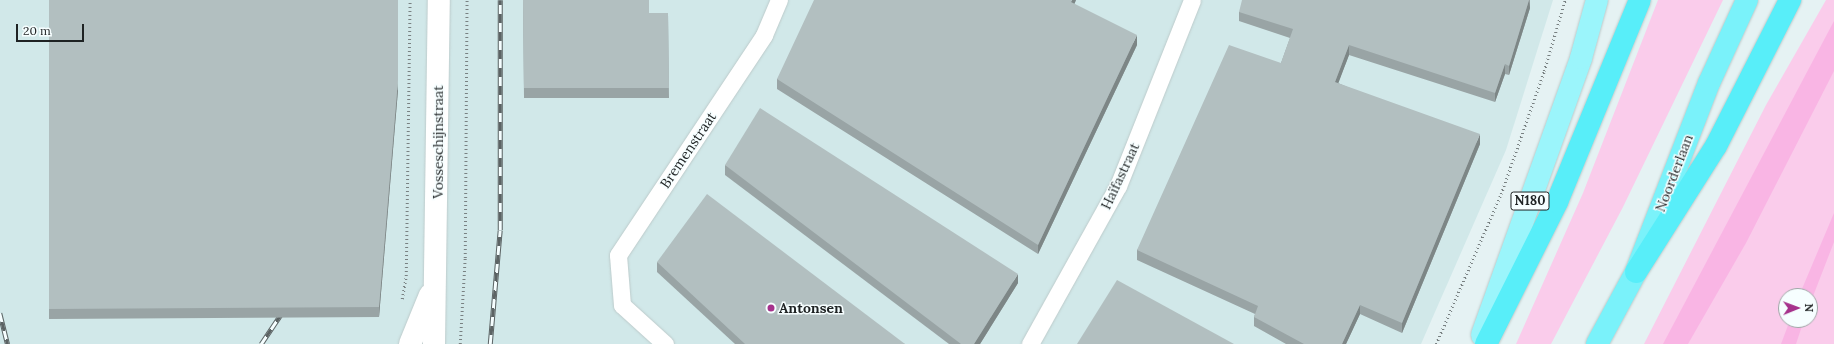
<!DOCTYPE html>
<html>
<head>
<meta charset="utf-8">
<style>
  body { margin:0 }
  #map { position:relative; width:1834px; height:344px; overflow:hidden; background:#e5f2f3; font-family:Lora,serif }
  div>[style] { position:absolute }
  .built>* { inset:0; background:#d1e8e9 }
  .green>* { inset:0; background:#facceb }
  .water>* { inset:0; background:#f9b5e4 }
  .path>* { height:2.5px; margin-top:-1.25px; transform-origin:0; background:repeating-linear-gradient(90deg,#798182 0 1px,transparent 0 4px) }
  .roads { filter:drop-shadow(0 0 1px #bdcbcb) drop-shadow(0 0 1px #bdcbcb) }
  .minor>* { height:17px; margin:-8.5px; padding:0 8.5px; transform-origin:8.5px; border-radius:8.5px; background:#fff }
  .tertiary>* { height:22px; margin:-11px; padding:0 11px; transform-origin:11px; border-radius:11px; background:#fff }
  .primary>* { height:22px; margin:-11px; padding:0 11px; transform-origin:11px; border-radius:11px; background:#9bf5fb }
  .trunk>* { height:22px; margin:-11px; padding:0 11px; transform-origin:11px; border-radius:11px; background:#7af2fa }
  .motorway>* { height:22px; margin:-11px; padding:0 11px; transform-origin:11px; border-radius:11px; background:#58eef9 }
  .rail>* { height:4.5px; margin-top:-2.25px; transform-origin:0; background:repeating-linear-gradient(90deg,#f6feff 0 9px,#5c6364 0 18px); box-sizing:border-box; border-block:1px solid #5c6364 }
  .wall>* { inset:0; background:#99a4a5 }
  .shaded-wall>* { inset:0; background:#7d8686 }
  .building>* { inset:0; background:#b2bfc0 }
  .dots>* { width:11px; height:11px; translate:-50% -50%; box-sizing:border-box; border:2px solid #f6feff; border-radius:50% }
  span { translate:-50% -50%; white-space:nowrap; text-align:center; line-height:1.15; -webkit-text-stroke:3px #f6feff; paint-order:stroke }
  .shield-label span { padding:1px 3px; background:#f6feff; border:1px solid; border-radius:3px; -webkit-text-stroke-width:0 }
  .shield-label { font-size:13px; color:#1e2223; font-weight:700 }
  .street-label { font-size:14px; color:#1e2223 }
  .poi-label { font-size:14px; color:#1e2223; font-weight:700 }
  .left { translate:0 -50%; text-align:left }
  .north { position:absolute; left:1778px; top:288px; width:40px; height:40px; box-sizing:border-box; background:#f6feff; border:1px solid #a0a6a7; border-radius:50%; rotate:89deg; font-size:11px; font-weight:700; line-height:16px; text-align:center; color:#1e2223 }
  .north::after { content:''; display:block; margin:auto; width:14px; height:18px; background:#a6328c; clip-path:polygon(50% 0,100% 100%,50% 72%,0 100%) }
  .scale { position:absolute; left:16px; top:24px; width:68px; height:18px; box-sizing:border-box; border:2px solid #1e2223; border-top:0; padding-left:5px; font-size:12px; line-height:14px; white-space:nowrap; color:#1e2223; -webkit-text-stroke:3px #f6feff; paint-order:stroke }
</style>
</head>
<body>
<div id="map">
  <div class="built">
    <div style="clip-path:polygon(0 0,1553px 0,1506px 150px,1421px 344px,0 344px)"></div>
  </div>
  <div class="green">
    <div style="clip-path:polygon(1658px 0,1723px 0,1623px 207px,1551px 344px,1516px 344px,1583px 193px)"></div>
    <div style="clip-path:polygon(evenodd,1826px 0,1834px 0,1834px 344px,1644px 344px,1766px 105px,1826px 0,1786px 296px,1810px 296px,1810px 320px,1786px 320px,1786px 296px)"></div>
  </div>
  <div class="water">
    <div style="clip-path:polygon(1834px 21px,1834px 71px,1746px 243px,1688px 344px,1663px 344px)"></div>
    <div style="clip-path:polygon(1834px 213px,1834px 242px,1810px 304px,1810px 296px,1799px 296px)"></div>
    <div style="clip-path:polygon(1790px 320px,1804px 320px,1796px 344px,1781px 344px)"></div>
  </div>
  <div class="path">
    <div style="left:402px;top:299px;width:23px;rotate:-80deg"></div>
    <div style="left:406px;top:276px;width:276px;rotate:-89.2deg"></div>
    <div style="left:460px;top:344px;width:86px;rotate:-86.7deg"></div>
    <div style="left:465px;top:258px;width:258px;rotate:-89.6deg"></div>
    <div style="left:1436px;top:344px;width:163px;rotate:-66.6deg"></div>
    <div style="left:1501px;top:194px;width:130px;rotate:-70.7deg"></div>
    <div style="left:1544px;top:71px;width:74px;rotate:-73.5deg"></div>
  </div>
  <div class="roads">
    <div class="minor">
      <div style="left:665px;top:344px;width:58px;rotate:-137.8deg"></div>
      <div style="left:622px;top:305px;width:50px;rotate:-94.6deg"></div>
      <div style="left:618px;top:255px;width:264px;rotate:-56.4deg"></div>
      <div style="left:764px;top:35px;width:38px;rotate:-67deg"></div>
      <div style="left:1030px;top:344px;width:181px;rotate:-60.9deg"></div>
      <div style="left:1118px;top:186px;width:200px;rotate:-68.3deg"></div>
    </div>
    <div class="tertiary">
      <div style="left:410px;top:344px;width:53px;rotate:-67.8deg"></div>
      <div style="left:434px;top:344px;width:344px;rotate:-89.2deg"></div>
    </div>
    <div class="primary">
      <div style="left:1482px;top:335px;width:294px;rotate:-70.3deg"></div>
      <div style="left:1581px;top:58px;width:60px;rotate:-74.6deg"></div>
    </div>
    <div class="trunk">
      <div style="left:1597px;top:344px;width:82px;rotate:-61.6deg"></div>
      <div style="left:1636px;top:272px;width:203px;rotate:-68.9deg"></div>
      <div style="left:1709px;top:83px;width:91px;rotate:-65.4deg"></div>
    </div>
    <div class="motorway">
      <div style="left:1636px;top:272px;width:149px;rotate:-57.6deg"></div>
      <div style="left:1716px;top:146px;width:164px;rotate:-63.1deg"></div>
      <div style="left:1486px;top:344px;width:159px;rotate:-63.4deg"></div>
      <div style="left:1557px;top:202px;width:218px;rotate:-67.7deg"></div>
    </div>
  </div>
  <div class="rail">
    <div style="left:0;top:313px;width:32px;rotate:76deg"></div>
    <div style="left:261px;top:344px;width:43px;rotate:-56.3deg"></div>
    <div style="left:490px;top:344px;width:114px;rotate:-85deg"></div>
    <div style="left:500px;top:230px;width:230px;rotate:-90deg"></div>
  </div>
  <div class="wall">
    <div style="clip-path:polygon(49px 0,398px 90px,379px 317px,49px 319px)"></div>
    <div style="clip-path:polygon(523px 0,649px 13px,668px 13px,669px 98px,524px 98px)"></div>
    <div style="clip-path:polygon(1076px 0,1074px 4px,1137px 45px,1038px 254px,777px 89px,777px 79px)"></div>
    <div style="clip-path:polygon(1530px 0,1530px 8px,1509px 75px,1505px 74px,1495px 102px,1349px 55px,1338px 83px,1480px 144px,1402px 333px,1360px 314px,1346px 344px,1286px 344px,1254px 326px,1254px 317px,1255px 314px,1137px 260px,1137px 250px,1281px 63px,1290px 38px,1239px 21px,1239px 12px)"></div>
    <div style="clip-path:polygon(725px 165px,1018px 283px,980px 344px,949px 344px,725px 175px)"></div>
    <div style="clip-path:polygon(657px 262px,905px 344px,735px 344px,657px 272px)"></div>
  </div>
  <div class="shaded-wall">
    <div style="clip-path:polygon(1072px 0,1076px 0,1071px 12px,1071px 2px)"></div>
    <div style="clip-path:polygon(1529px 0,1530px 8px,1509px 75px,1509px 66px)"></div>
    <div style="clip-path:polygon(1137px 35px,1137px 45px,1038px 254px,1038px 245px)"></div>
    <div style="clip-path:polygon(1349px 45px,1349px 55px,1335px 92px,1335px 82px)"></div>
    <div style="clip-path:polygon(1505px 64px,1505px 74px,1495px 102px,1495px 93px)"></div>
    <div style="clip-path:polygon(398px 80px,398px 90px,379px 317px,379px 307px)"></div>
    <div style="clip-path:polygon(1480px 134px,1480px 144px,1402px 333px,1402px 323px)"></div>
    <div style="clip-path:polygon(1018px 274px,1018px 283px,980px 344px,974px 344px)"></div>
    <div style="clip-path:polygon(1360px 305px,1360px 314px,1346px 344px,1342px 344px)"></div>
  </div>
  <div class="building">
    <div style="clip-path:polygon(49px 0,398px 0,398px 80px,379px 307px,49px 309px)"></div>
    <div style="clip-path:polygon(523px 0,649px 0,649px 13px,668px 13px,669px 88px,524px 88px)"></div>
    <div style="clip-path:polygon(814px 0,1072px 0,1071px 2px,1137px 35px,1038px 245px,777px 79px)"></div>
    <div style="clip-path:polygon(1242px 0,1529px 0,1509px 66px,1505px 64px,1495px 93px,1349px 45px,1335px 82px,1480px 134px,1402px 323px,1360px 305px,1342px 344px,1304px 344px,1254px 317px,1258px 306px,1137px 250px,1229px 45px,1281px 63px,1293px 29px,1239px 12px)"></div>
    <div style="clip-path:polygon(760px 108px,1018px 274px,974px 344px,961px 344px,725px 165px)"></div>
    <div style="clip-path:polygon(707px 194px,905px 344px,745px 344px,657px 262px)"></div>
    <div style="clip-path:polygon(1117px 280px,1234px 344px,1077px 344px)"></div>
  </div>
  <div class="dots">
    <div style="left:771px;top:308px;background:#a6328c"></div>
  </div>
  <div class="shield-label">
    <span style="left:1530px;top:201px">N180</span>
  </div>
  <div class="street-label">
    <span style="left:438px;top:142px;rotate:-90deg">Vosseschijnstraat</span>
    <span style="left:688px;top:150px;rotate:-56deg">Bremenstraat</span>
    <span style="left:1674px;top:173px;rotate:-69deg">Noorderlaan</span>
    <span style="left:1120px;top:176px;rotate:-65deg">Haïfastraat</span>
  </div>
  <div class="poi-label">
    <span class="left" style="left:779px;top:308px">Antonsen</span>
  </div>
  <div class="north">N</div>
  <div class="scale">20 m</div>
</div>
</body>
</html>
